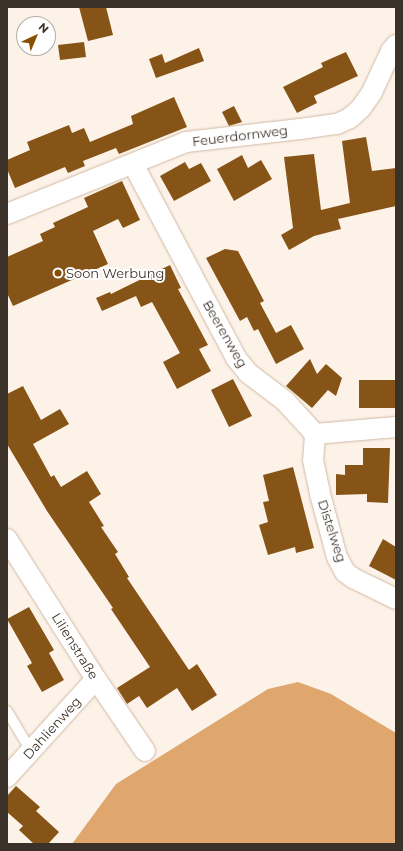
<!DOCTYPE html>
<html>
<head>
<meta charset="utf-8">
<style>
  body { margin:0 }
  #map { position:relative; width:403px; height:851px; overflow:hidden; background:#fcf2e8; font-family:Montserrat,sans-serif }
  div>[style] { position:absolute }
  .forest>* { inset:0; background:#dfa76e }
  .building>* { inset:0; background:#875417 }
  .roads { filter:drop-shadow(0 0 1px #d1b9a3) drop-shadow(0 0 1px #d1b9a3) }
  .lane>* { height:10px; margin:-5px; padding:0 5px; transform-origin:5px; border-radius:5px; background:#fff }
  .street>* { height:20px; margin:-10px; padding:0 10px; transform-origin:10px; border-radius:10px; background:#fff }
  .dots>* { width:11px; height:11px; translate:-50% -50%; box-sizing:border-box; border:2px solid #fff; border-radius:50% }
  span { translate:-50% -50%; white-space:nowrap; text-align:center; line-height:1.15; -webkit-text-stroke:4px #fff; paint-order:stroke }
  .street-label { font-size:13px; color:#3a3128 }
  .poi-label { font-size:13px; color:#3a3128 }
  .left { translate:0 -50%; text-align:left }
  .frame { position:absolute; inset:0; border:8px solid #3a3128; pointer-events:none }
  .north { position:absolute; left:16px; top:16px; width:40px; height:40px; box-sizing:border-box; background:#fff; border:1px solid #b0ada9; border-radius:50%; rotate:44deg; font-size:11px; font-weight:700; line-height:16px; text-align:center; color:#3a3128 }
  .north::after { content:''; display:block; margin:auto; width:14px; height:18px; background:#875000; clip-path:polygon(50% 0,100% 100%,50% 72%,0 100%) }
</style>
</head>
<body>
<div id="map">
  <div class="forest">
    <div style="clip-path:polygon(298px 682px,331px 694px,396px 733px,396px 844px,72px 844px,116px 784px,268px 689px)"></div>
  </div>
  <div class="building">
    <div style="clip-path:polygon(79px 7px,106px 7px,113px 35px,88px 41px)"></div>
    <div style="clip-path:polygon(84px 42px,86px 57px,60px 60px,58px 45px)"></div>
    <div style="clip-path:polygon(199px 48px,204px 61px,156px 78px,149px 59px,162px 54px,165px 63px)"></div>
    <div style="clip-path:polygon(346px 52px,358px 76px,314px 96px,317px 103px,297px 113px,283px 87px,323px 67px,321px 63px)"></div>
    <div style="clip-path:polygon(174px 97px,187px 127px,119px 154px,116px 148px,83px 161px,85px 166px,68px 173px,65px 167px,15px 188px,7px 169px,7px 160px,30px 150px,27px 142px,69px 125px,72px 133px,84px 128px,90px 142px,133px 124px,131px 116px)"></div>
    <div style="clip-path:polygon(234px 106px,242px 122px,229px 126px,222px 112px)"></div>
    <div style="clip-path:polygon(366px 137px,372px 171px,396px 168px,396px 206px,338px 219px,341px 229px,314px 236px,289px 250px,281px 235px,293px 228px,284px 157px,314px 154px,321px 210px,350px 203px,342px 141px)"></div>
    <div style="clip-path:polygon(242px 155px,248px 168px,261px 160px,272px 179px,234px 201px,217px 169px)"></div>
    <div style="clip-path:polygon(185px 162px,189px 169px,201px 163px,211px 181px,174px 201px,160px 176px)"></div>
    <div style="clip-path:polygon(122px 181px,140px 220px,123px 228px,118px 219px,93px 231px,108px 264px,13px 306px,7px 293px,7px 257px,43px 241px,40px 234px,55px 227px,53px 223px,88px 207px,84px 198px)"></div>
    <div style="clip-path:polygon(225px 249px,238px 251px,264px 301px,260px 303px,276px 333px,291px 325px,304px 349px,276px 364px,258px 329px,254px 331px,247px 317px,240px 321px,206px 258px)"></div>
    <div style="clip-path:polygon(170px 265px,181px 288px,178px 289px,208px 345px,199px 349px,211px 371px,177px 389px,163px 362px,180px 353px,152px 302px,141px 307px,136px 296px,102px 311px,96px 298px,110px 292px,111px 294px)"></div>
    <div style="clip-path:polygon(310px 359px,317px 374px,326px 364px,342px 378px,336px 396px,328px 390px,312px 408px,286px 386px)"></div>
    <div style="clip-path:polygon(233px 379px,252px 416px,229px 427px,211px 390px)"></div>
    <div style="clip-path:polygon(359px 380px,396px 380px,396px 408px,359px 408px)"></div>
    <div style="clip-path:polygon(23px 386px,41px 420px,60px 409px,69px 424px,33px 444px,51px 477px,54px 475px,61px 487px,87px 471px,101px 494px,89px 502px,104px 526px,101px 527px,118px 552px,115px 554px,129px 577px,127px 578px,189px 670px,197px 664px,217px 695px,192px 711px,177px 688px,147px 708px,139px 696px,127px 704px,117px 688px,150px 667px,111px 609px,113px 608px,47px 511px,7px 444px,7px 394px)"></div>
    <div style="clip-path:polygon(363px 448px,390px 448px,388px 503px,367px 502px,367px 494px,336px 495px,336px 474px,345px 475px,345px 465px,363px 465px)"></div>
    <div style="clip-path:polygon(293px 467px,314px 548px,296px 553px,295px 547px,268px 555px,259px 525px,268px 522px,263px 502px,269px 501px,263px 475px)"></div>
    <div style="clip-path:polygon(383px 539px,396px 547px,396px 580px,369px 566px)"></div>
    <div style="clip-path:polygon(29px 607px,54px 650px,49px 653px,64px 680px,42px 692px,27px 666px,32px 663px,7px 619px)"></div>
    <div style="clip-path:polygon(16px 786px,40px 807px,36px 811px,59px 832px,48px 844px,34px 844px,19px 830px,23px 826px,7px 812px,7px 796px)"></div>
  </div>
  <div class="roads">
    <div class="lane">
      <div style="left:7px;top:711px;width:47px;rotate:59deg"></div>
    </div>
    <div class="street">
      <div style="left:133px;top:164px;width:220px;rotate:62deg"></div>
      <div style="left:236px;top:358px;width:19px;rotate:51deg"></div>
      <div style="left:248px;top:373px;width:46px;rotate:37.1deg"></div>
      <div style="left:285px;top:401px;width:45px;rotate:47.7deg"></div>
      <div style="left:7px;top:214px;width:193px;rotate:-21.9deg"></div>
      <div style="left:186px;top:142px;width:115px;rotate:-6.5deg"></div>
      <div style="left:300px;top:129px;width:37px;rotate:-8deg"></div>
      <div style="left:337px;top:124px;width:14px;rotate:-25deg"></div>
      <div style="left:350px;top:118px;width:15px;rotate:-42deg"></div>
      <div style="left:361px;top:108px;width:19px;rotate:-55deg"></div>
      <div style="left:372px;top:92px;width:45px;rotate:-65.1deg"></div>
      <div style="left:391px;top:51px;width:8px;rotate:-50deg"></div>
      <div style="left:315px;top:434px;width:26px;rotate:94deg"></div>
      <div style="left:313px;top:460px;width:35px;rotate:78deg"></div>
      <div style="left:320px;top:494px;width:65px;rotate:74.9deg"></div>
      <div style="left:337px;top:557px;width:17px;rotate:62deg"></div>
      <div style="left:345px;top:572px;width:10px;rotate:37deg"></div>
      <div style="left:353px;top:578px;width:48px;rotate:26deg"></div>
      <div style="left:315px;top:434px;width:81px;rotate:-4.9deg"></div>
      <div style="left:7px;top:539px;width:166px;rotate:57.6deg"></div>
      <div style="left:96px;top:679px;width:87px;rotate:55.8deg"></div>
      <div style="left:7px;top:777px;width:132px;rotate:-47.8deg"></div>
    </div>
  </div>
  <div class="dots">
    <div style="left:58px;top:273px;background:#875000"></div>
  </div>
  <div class="street-label">
    <span style="left:240px;top:136px;rotate:-7deg">Feuerdornweg</span>
    <span style="left:225px;top:334px;rotate:60deg">Beerenweg</span>
    <span style="left:332px;top:531px;rotate:72deg">Distelweg</span>
    <span style="left:75px;top:646px;rotate:58deg">Lilienstraße</span>
    <span style="left:52px;top:728px;rotate:-48deg">Dahlienweg</span>
  </div>
  <div class="poi-label">
    <span class="left" style="left:66px;top:273px">Soon Werbung</span>
  </div>
  <div class="frame"></div>
  <div class="north">N</div>
</div>
</body>
</html>
